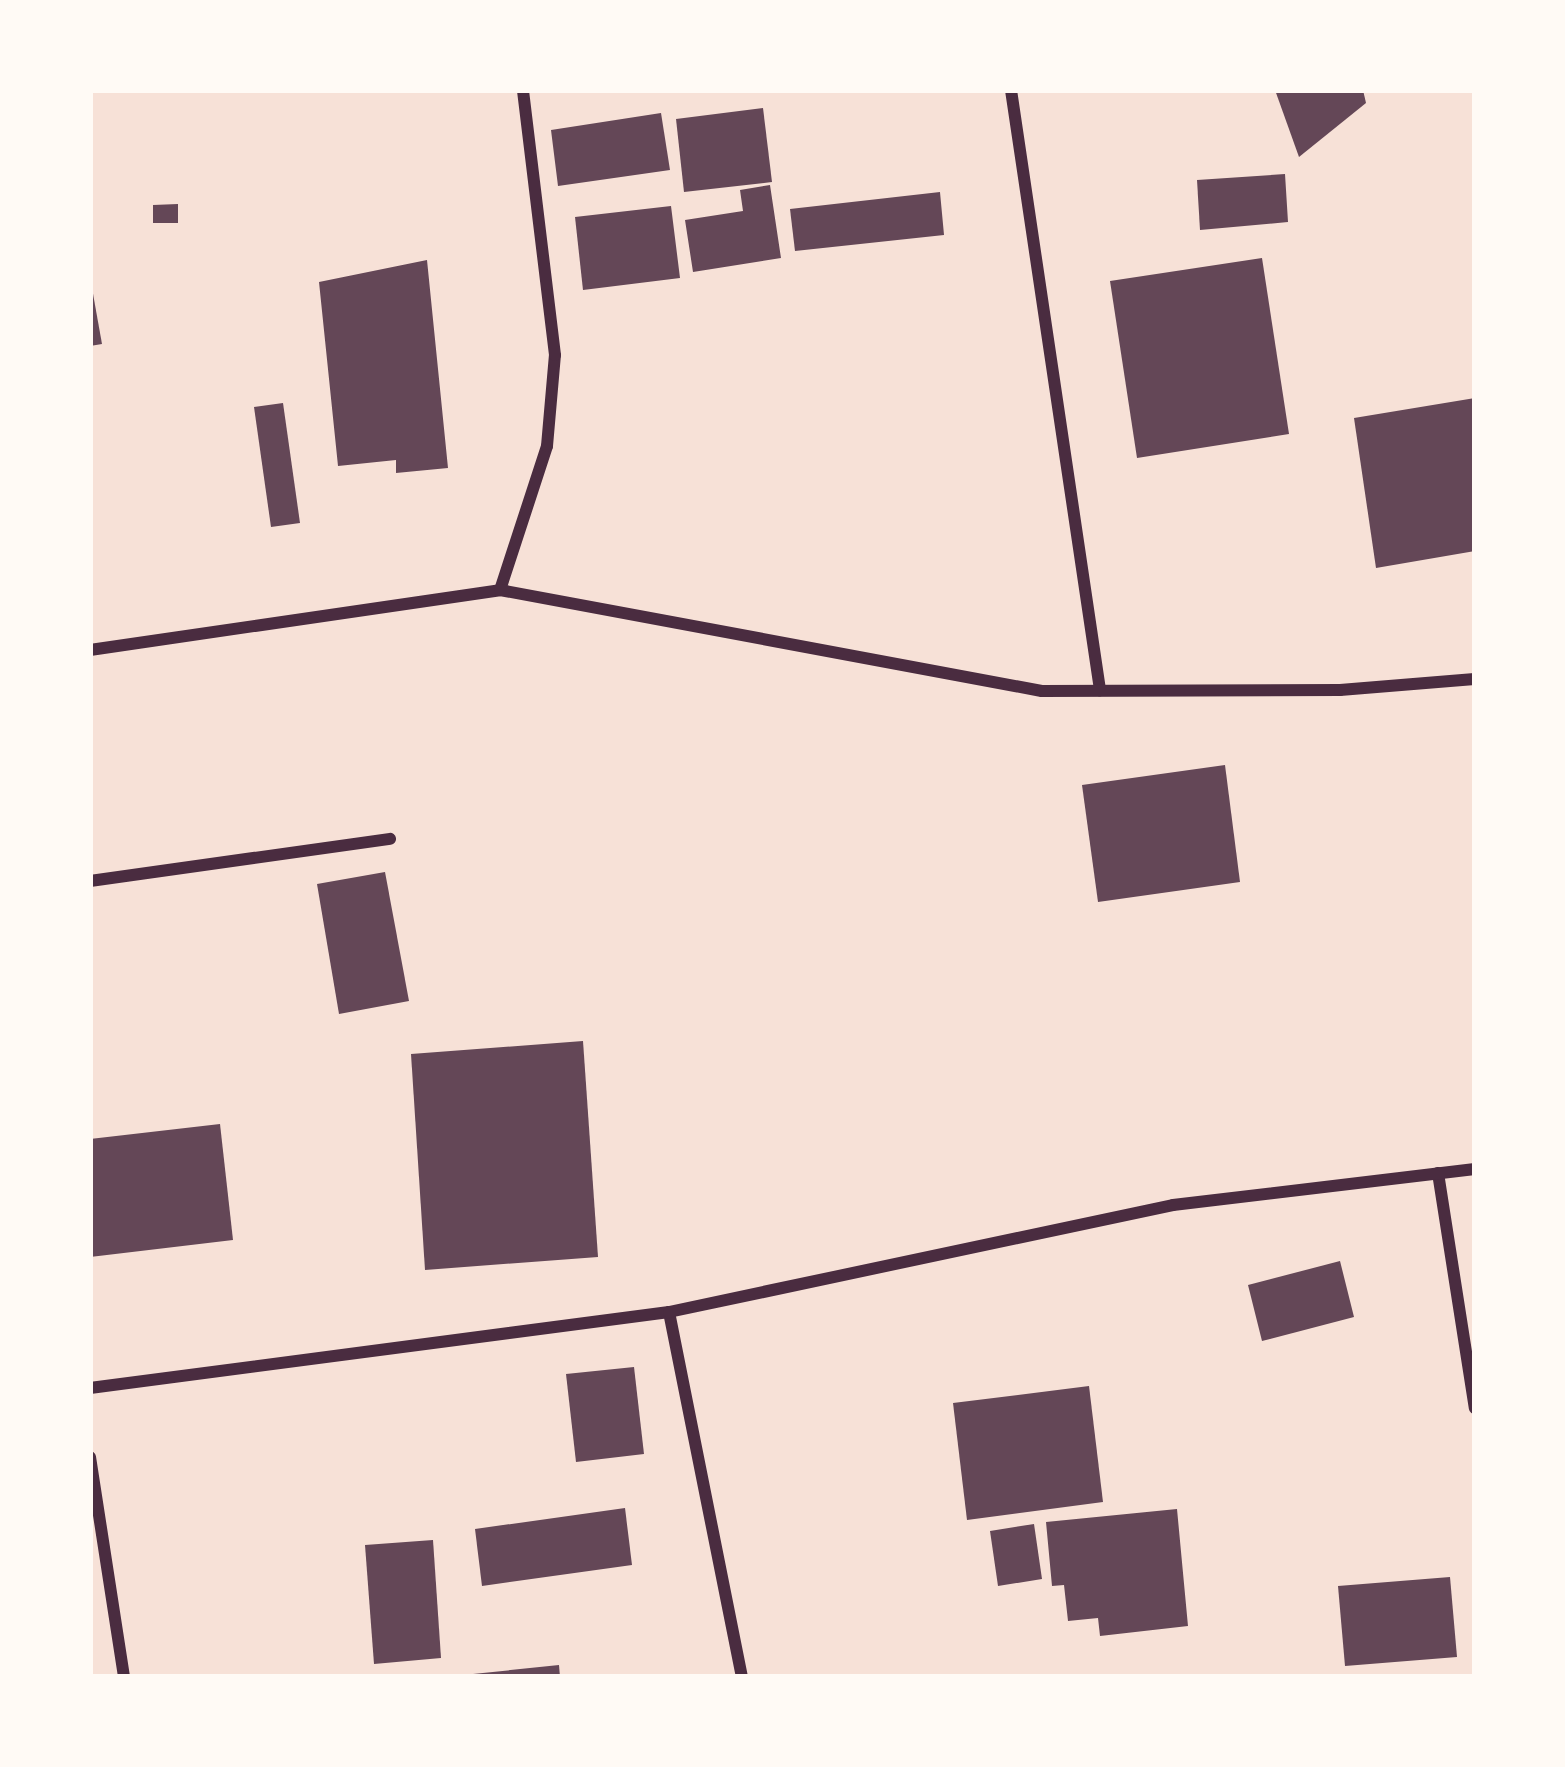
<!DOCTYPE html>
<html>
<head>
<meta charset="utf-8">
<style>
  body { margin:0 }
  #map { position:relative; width:1565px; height:1767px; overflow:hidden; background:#f7e1d7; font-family:Inter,sans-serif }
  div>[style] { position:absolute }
  .building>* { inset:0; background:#644757 }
  .minor>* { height:12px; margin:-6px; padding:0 6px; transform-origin:6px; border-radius:6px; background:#4a2c40 }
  span { translate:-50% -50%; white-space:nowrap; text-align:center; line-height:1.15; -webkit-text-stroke:12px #fffaf5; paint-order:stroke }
  .frame { position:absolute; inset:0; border:93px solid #fffaf5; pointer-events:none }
</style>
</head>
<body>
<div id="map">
  <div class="building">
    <div style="clip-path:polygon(1275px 90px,1363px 90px,1366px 103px,1299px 157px)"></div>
    <div style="clip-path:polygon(763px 108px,772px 182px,684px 192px,676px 119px)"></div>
    <div style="clip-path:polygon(661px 113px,670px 170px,558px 186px,551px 130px)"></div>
    <div style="clip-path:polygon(1285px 174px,1288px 222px,1200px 230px,1197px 180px)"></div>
    <div style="clip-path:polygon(770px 185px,781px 258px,693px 272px,685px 220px,743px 211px,740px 190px)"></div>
    <div style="clip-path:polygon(940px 192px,944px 235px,795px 251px,790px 209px)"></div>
    <div style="clip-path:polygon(178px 204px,178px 223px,153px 223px,153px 205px)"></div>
    <div style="clip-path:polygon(671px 206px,680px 278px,583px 290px,575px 217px)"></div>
    <div style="clip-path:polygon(1262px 258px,1289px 434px,1137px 458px,1110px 281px)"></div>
    <div style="clip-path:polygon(427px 260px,448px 468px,396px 473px,396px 460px,338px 466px,319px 282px)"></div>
    <div style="clip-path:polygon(90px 277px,102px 344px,90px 346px)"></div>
    <div style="clip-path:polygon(1475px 398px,1475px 551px,1376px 568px,1354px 418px)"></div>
    <div style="clip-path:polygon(283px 403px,300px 523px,271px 527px,254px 407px)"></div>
    <div style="clip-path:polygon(1225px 765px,1240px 882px,1098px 902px,1082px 785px)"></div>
    <div style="clip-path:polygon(385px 872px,409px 1001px,339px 1014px,317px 884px)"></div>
    <div style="clip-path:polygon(583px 1041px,598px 1257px,425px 1270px,411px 1054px)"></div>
    <div style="clip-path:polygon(220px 1124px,233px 1240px,90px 1257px,90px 1139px)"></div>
    <div style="clip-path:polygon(1340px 1261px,1354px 1317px,1262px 1341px,1248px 1285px)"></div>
    <div style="clip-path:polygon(634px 1367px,644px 1454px,576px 1462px,566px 1374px)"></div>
    <div style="clip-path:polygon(1089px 1386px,1103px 1502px,967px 1520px,953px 1403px)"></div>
    <div style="clip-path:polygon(625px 1508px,632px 1565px,482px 1586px,475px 1529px)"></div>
    <div style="clip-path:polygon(1177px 1509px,1188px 1626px,1100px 1636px,1098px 1618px,1068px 1621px,1064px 1585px,1052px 1586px,1046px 1522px)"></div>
    <div style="clip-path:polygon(1034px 1524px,1042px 1579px,998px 1586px,990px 1531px)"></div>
    <div style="clip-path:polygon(433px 1540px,441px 1658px,374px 1664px,365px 1545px)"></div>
    <div style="clip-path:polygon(1450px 1577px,1457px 1657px,1345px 1666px,1338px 1586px)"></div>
    <div style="clip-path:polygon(559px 1665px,560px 1677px,473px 1677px,473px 1674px)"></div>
  </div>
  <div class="minor">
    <div style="left:1011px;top:90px;width:607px;rotate:81.56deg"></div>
    <div style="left:500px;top:590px;width:151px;rotate:-71.9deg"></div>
    <div style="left:547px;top:446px;width:91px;rotate:-85deg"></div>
    <div style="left:555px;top:355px;width:267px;rotate:-96.9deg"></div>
    <div style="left:90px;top:650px;width:414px;rotate:-8.3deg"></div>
    <div style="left:500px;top:590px;width:551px;rotate:10.56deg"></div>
    <div style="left:1042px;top:691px;width:298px;rotate:-0.2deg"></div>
    <div style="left:1340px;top:690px;width:135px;rotate:-4.7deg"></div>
    <div style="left:90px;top:881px;width:303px;rotate:-8deg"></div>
    <div style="left:1438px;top:1173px;width:238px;rotate:81.1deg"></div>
    <div style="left:669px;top:1312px;width:372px;rotate:78.7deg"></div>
    <div style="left:90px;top:1388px;width:584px;rotate:-7.48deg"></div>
    <div style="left:669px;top:1312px;width:515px;rotate:-11.99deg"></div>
    <div style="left:1173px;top:1205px;width:304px;rotate:-6.8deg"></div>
    <div style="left:90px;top:1457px;width:223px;rotate:81.2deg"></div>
  </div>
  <div class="frame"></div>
</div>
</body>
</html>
